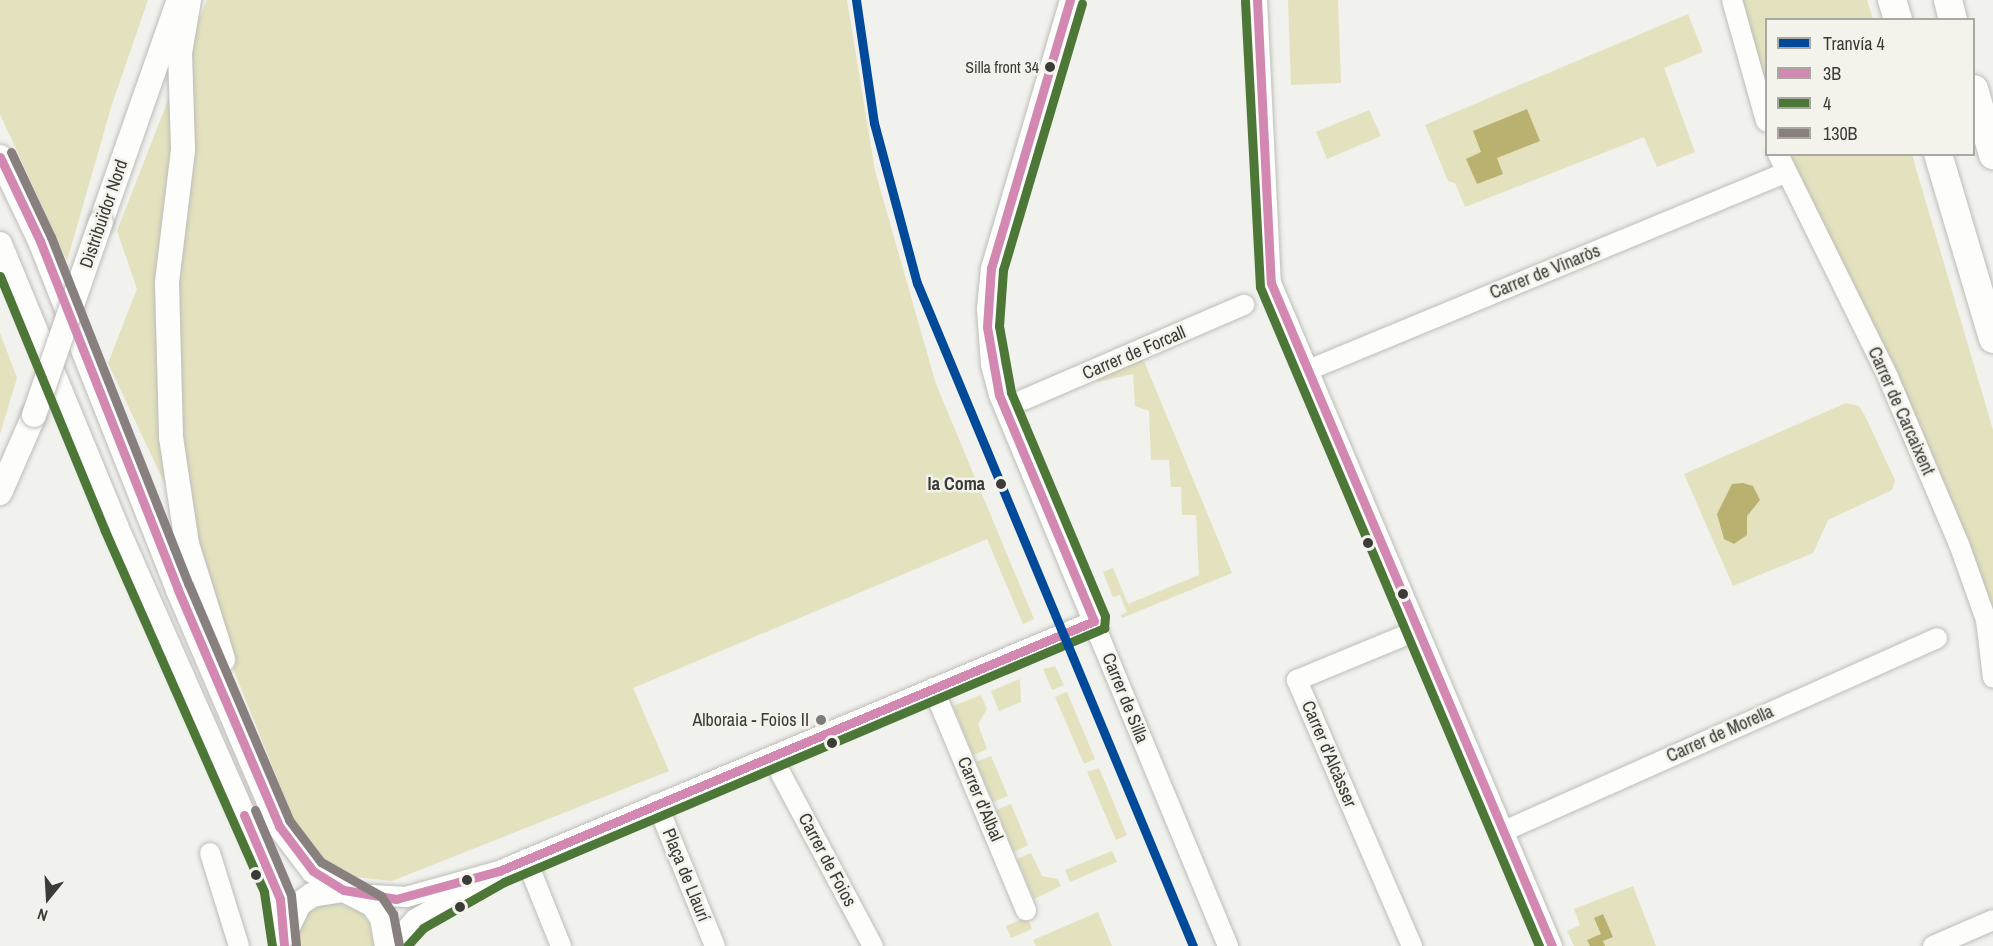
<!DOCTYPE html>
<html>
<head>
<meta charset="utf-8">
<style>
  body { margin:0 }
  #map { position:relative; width:1993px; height:946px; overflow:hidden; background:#f1f1ed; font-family:"Archivo Narrow",sans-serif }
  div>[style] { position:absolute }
  .green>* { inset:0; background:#e4e1be }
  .water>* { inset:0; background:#b8b170 }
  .roads { filter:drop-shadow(0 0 2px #bcbcb9) drop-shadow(0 0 2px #bcbcb9) }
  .minor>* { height:20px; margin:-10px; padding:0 10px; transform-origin:10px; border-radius:10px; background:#fdfdfc }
  .major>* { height:24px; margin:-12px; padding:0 12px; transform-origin:12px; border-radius:12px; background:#fdfdfc }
  .highway>* { height:28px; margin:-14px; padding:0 14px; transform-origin:14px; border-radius:14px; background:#fdfdfc }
  .bridges { filter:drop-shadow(0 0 2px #bcbcb9) drop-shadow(0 0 2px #bcbcb9) }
  .major-bridge>* { height:24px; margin:-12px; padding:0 12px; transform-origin:12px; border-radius:12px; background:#fdfdfc }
  .bus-1>* { height:9px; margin:-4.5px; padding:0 4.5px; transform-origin:4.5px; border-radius:4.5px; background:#d388b2 }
  .bus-2>* { height:9px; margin:-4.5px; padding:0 4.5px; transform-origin:4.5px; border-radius:4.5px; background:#4c7737 }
  .bus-3>* { height:9px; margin:-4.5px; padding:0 4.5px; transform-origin:4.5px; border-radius:4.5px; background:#887f7f }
  .tram-1>* { height:9px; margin:-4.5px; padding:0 4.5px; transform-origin:4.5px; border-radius:4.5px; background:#004a99 }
  .dots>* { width:16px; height:16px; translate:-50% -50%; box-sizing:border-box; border:3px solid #f3f3eb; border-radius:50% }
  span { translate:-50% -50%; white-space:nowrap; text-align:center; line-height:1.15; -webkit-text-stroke:5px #f3f3eb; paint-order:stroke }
  .bus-label { font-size:16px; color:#3b3b38 }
  .right { translate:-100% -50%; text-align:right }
  .street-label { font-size:18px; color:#3b3b38 }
  .stop-label { font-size:18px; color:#3b3b38; font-weight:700 }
  .poi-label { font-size:18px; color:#3b3b38 }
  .legend { position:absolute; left:1765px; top:18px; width:210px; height:138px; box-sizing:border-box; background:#f3f3eb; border:2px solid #a9a9a3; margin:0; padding:8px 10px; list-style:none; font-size:18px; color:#3b3b38 }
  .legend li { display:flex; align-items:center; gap:12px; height:30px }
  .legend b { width:30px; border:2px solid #a9a9a3 }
  .north { position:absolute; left:18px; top:868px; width:60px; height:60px; -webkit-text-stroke:4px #f3f3eb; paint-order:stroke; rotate:198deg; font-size:16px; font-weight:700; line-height:24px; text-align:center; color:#3b3b38 }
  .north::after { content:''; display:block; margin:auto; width:21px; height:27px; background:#3b3b38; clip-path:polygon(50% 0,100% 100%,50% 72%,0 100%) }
</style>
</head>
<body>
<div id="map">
  <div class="green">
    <div style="clip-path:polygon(0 0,148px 0,112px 104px,67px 261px,0 114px)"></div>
    <div style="clip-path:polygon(207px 0,847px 0,875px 171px,936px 384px,1034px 619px,1023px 624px,987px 539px,633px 688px,669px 771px,392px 881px,346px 876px,303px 843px,233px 668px,196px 550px,108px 363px,137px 289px,117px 231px)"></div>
    <div style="clip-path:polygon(1288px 0,1338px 0,1341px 83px,1291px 85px)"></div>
    <div style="clip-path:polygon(1729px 0,1867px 0,1873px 19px,1766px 20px,1766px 131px,1749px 86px)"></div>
    <div style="clip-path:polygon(1688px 14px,1703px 52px,1664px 68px,1695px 152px,1657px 167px,1644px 137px,1465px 207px,1455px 183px,1448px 181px,1425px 125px)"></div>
    <div style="clip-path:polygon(1369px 110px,1381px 136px,1327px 159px,1316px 132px)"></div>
    <div style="clip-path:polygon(1776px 155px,1912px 155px,1993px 430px,1993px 635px,1975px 583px)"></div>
    <div style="clip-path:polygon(0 333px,17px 378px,0 434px)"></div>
    <div style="clip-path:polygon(1141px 354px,1232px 573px,1122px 618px,1121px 615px,1127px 612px,1120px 595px,1113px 597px,1103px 572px,1113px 568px,1128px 604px,1199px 575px,1196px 515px,1182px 515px,1181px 487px,1171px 487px,1169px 460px,1151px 460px,1149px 411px,1135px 406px,1133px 374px,1097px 382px,1095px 378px)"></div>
    <div style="clip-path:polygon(1846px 403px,1859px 406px,1865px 416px,1895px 480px,1892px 490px,1828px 520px,1813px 553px,1733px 586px,1684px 474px)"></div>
    <div style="clip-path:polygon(1055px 666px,1064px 685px,1052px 690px,1043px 669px)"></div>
    <div style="clip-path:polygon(1020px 679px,1021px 702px,999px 711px,991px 691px)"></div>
    <div style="clip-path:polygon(1067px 692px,1095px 759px,1084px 764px,1055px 697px)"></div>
    <div style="clip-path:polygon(981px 695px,987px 709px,978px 724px,987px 749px,973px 755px,953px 706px)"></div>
    <div style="clip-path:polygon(991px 756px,1008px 796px,993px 802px,976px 762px)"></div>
    <div style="clip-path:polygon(1099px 768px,1127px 835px,1116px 840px,1087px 772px)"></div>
    <div style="clip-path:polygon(1011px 804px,1028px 845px,1014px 852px,996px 810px)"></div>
    <div style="clip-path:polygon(1112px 851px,1117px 862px,1070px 882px,1065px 870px)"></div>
    <div style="clip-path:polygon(1031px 853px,1042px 876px,1058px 879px,1061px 886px,1034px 899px,1017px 859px)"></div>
    <div style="clip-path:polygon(1633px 886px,1656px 946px,1574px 946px,1567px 931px,1580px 925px,1574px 909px)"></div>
    <div style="clip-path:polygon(325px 902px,352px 906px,362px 913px,370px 924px,374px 946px,295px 946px,303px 916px)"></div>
    <div style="clip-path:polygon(1098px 912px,1112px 946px,1036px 946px,1033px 940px)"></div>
    <div style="clip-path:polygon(1027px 917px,1032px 929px,1011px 938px,1006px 926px)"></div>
  </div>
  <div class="water">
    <div style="clip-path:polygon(1527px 109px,1540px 141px,1497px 158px,1503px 174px,1477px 184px,1466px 159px,1481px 152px,1473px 131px)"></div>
    <div style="clip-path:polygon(1743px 483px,1753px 486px,1760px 500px,1747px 516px,1747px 535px,1734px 544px,1724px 539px,1717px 514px,1732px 484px)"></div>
    <div style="clip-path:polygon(1603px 914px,1613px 937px,1603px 941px,1605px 946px,1590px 946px,1587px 940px,1601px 934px,1594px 918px)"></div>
  </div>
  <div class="roads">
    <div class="minor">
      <div style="left:1070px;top:0;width:279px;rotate:106.4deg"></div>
      <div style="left:991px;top:268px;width:41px;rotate:95.6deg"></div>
      <div style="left:987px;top:309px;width:56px;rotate:85.9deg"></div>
      <div style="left:991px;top:365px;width:31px;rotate:75deg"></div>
      <div style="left:999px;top:395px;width:597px;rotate:67.43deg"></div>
      <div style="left:1257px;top:0;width:283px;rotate:87.2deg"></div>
      <div style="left:1271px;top:283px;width:720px;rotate:67.03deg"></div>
      <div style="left:1732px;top:0;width:126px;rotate:74.3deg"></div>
      <div style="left:1778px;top:154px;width:249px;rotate:63.7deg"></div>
      <div style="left:1888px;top:377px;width:181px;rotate:67deg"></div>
      <div style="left:1959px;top:544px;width:81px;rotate:70.4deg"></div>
      <div style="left:1986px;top:620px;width:58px;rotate:83.1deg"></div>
      <div style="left:1306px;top:371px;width:518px;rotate:-22.46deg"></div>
      <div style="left:1023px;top:400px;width:241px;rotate:-23.3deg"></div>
      <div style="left:933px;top:688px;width:241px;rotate:67.3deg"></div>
      <div style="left:781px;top:774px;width:195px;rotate:61.9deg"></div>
      <div style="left:657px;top:804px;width:153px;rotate:67.8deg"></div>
      <div style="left:1504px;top:831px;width:474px;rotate:-24deg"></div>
      <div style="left:210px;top:853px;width:97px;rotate:72.7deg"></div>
      <div style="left:526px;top:859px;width:94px;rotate:68.1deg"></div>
      <div style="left:357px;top:894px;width:49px;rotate:3.5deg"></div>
      <div style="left:406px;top:897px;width:97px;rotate:-15.6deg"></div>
      <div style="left:499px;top:871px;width:645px;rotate:-22.79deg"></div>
      <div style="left:391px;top:946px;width:36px;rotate:-48deg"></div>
      <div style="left:415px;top:919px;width:82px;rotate:-29.1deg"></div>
      <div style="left:1412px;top:946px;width:290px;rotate:-113.4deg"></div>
      <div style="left:1297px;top:680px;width:129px;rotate:-22.4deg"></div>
      <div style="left:1933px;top:946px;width:65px;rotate:-23.4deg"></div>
    </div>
    <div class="major">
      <div style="left:189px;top:0;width:54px;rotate:99.6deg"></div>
      <div style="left:180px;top:53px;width:97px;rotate:88.2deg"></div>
      <div style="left:183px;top:150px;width:134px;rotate:96.9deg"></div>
      <div style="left:167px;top:283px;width:154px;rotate:88.5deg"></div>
      <div style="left:171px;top:437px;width:108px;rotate:81.5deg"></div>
      <div style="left:187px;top:544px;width:121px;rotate:72.6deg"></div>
      <div style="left:0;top:157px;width:93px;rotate:64.5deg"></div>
      <div style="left:40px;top:241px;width:375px;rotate:68.4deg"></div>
      <div style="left:178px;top:590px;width:257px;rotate:66.8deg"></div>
      <div style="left:279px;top:826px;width:56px;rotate:52.9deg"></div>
      <div style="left:313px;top:871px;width:36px;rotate:32deg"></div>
      <div style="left:101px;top:222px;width:230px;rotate:-70.7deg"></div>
      <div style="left:0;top:244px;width:305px;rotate:67.6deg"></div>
      <div style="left:116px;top:526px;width:397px;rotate:66.2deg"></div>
      <div style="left:276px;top:889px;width:45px;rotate:79.7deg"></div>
      <div style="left:0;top:493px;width:85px;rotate:-66.4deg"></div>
      <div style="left:284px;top:935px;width:34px;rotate:-64deg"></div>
      <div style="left:299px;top:904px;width:16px;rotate:-35deg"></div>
      <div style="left:312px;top:895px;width:32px;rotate:-9deg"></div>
      <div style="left:344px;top:890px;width:31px;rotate:27deg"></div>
      <div style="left:372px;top:904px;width:17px;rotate:54deg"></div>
      <div style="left:382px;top:918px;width:28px;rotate:80deg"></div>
    </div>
    <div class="highway">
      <div style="left:1892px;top:0;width:21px;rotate:73deg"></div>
      <div style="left:1948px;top:0;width:21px;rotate:76deg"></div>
      <div style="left:1974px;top:89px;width:69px;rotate:73.9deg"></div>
      <div style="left:1938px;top:154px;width:193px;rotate:73.4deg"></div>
    </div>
  </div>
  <div class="bridges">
    <div class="major-bridge">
      <div style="left:34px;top:415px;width:204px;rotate:-70.9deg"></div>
    </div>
  </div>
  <div class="bus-1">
    <div style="left:1070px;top:0;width:279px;rotate:106.4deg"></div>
    <div style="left:991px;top:268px;width:59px;rotate:93.9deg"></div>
    <div style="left:987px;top:327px;width:69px;rotate:80deg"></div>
    <div style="left:999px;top:395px;width:245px;rotate:67.2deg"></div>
    <div style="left:1257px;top:0;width:283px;rotate:87.2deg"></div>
    <div style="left:1271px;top:283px;width:720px;rotate:67.03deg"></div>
    <div style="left:0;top:157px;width:93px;rotate:64.5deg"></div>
    <div style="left:40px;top:241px;width:375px;rotate:68.4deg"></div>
    <div style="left:178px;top:590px;width:257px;rotate:66.8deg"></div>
    <div style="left:279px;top:826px;width:56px;rotate:52.9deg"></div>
    <div style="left:313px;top:871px;width:36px;rotate:32deg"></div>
    <div style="left:344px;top:890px;width:53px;rotate:9.8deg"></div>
    <div style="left:396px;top:899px;width:107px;rotate:-15.2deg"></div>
    <div style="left:499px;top:871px;width:645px;rotate:-22.79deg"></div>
    <div style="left:244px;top:815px;width:91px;rotate:66.8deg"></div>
    <div style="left:280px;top:899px;width:47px;rotate:85.1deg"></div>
  </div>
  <div class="bus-2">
    <div style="left:1245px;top:1px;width:286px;rotate:87deg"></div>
    <div style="left:1260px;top:287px;width:716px;rotate:67.05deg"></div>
    <div style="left:0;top:276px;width:276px;rotate:67.6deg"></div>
    <div style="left:105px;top:531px;width:394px;rotate:66.2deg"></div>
    <div style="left:264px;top:892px;width:55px;rotate:81.6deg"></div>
    <div style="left:407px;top:946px;width:24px;rotate:-48deg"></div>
    <div style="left:423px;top:928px;width:93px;rotate:-29.6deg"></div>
    <div style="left:504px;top:882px;width:652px;rotate:-22.94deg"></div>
    <div style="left:1104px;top:628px;width:12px;rotate:-85deg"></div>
    <div style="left:1105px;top:616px;width:243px;rotate:-112.8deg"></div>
    <div style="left:1011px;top:392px;width:67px;rotate:-100.3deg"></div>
    <div style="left:999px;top:326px;width:56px;rotate:-85.9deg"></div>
    <div style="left:1003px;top:270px;width:278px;rotate:-73.5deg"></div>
  </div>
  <div class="bus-3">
    <div style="left:11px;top:152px;width:94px;rotate:64.8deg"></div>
    <div style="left:51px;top:237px;width:374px;rotate:68.4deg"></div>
    <div style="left:189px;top:585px;width:255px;rotate:66.9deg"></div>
    <div style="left:289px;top:820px;width:53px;rotate:52.7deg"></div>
    <div style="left:321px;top:862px;width:69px;rotate:29.5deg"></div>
    <div style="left:381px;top:896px;width:22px;rotate:56deg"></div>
    <div style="left:393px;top:914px;width:31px;rotate:79deg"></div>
    <div style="left:255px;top:810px;width:92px;rotate:67deg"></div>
    <div style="left:291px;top:895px;width:50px;rotate:84.3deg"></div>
  </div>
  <div class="tram-1">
    <div style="left:856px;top:0;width:124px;rotate:81.7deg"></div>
    <div style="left:874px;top:123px;width:166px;rotate:75deg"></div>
    <div style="left:917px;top:283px;width:718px;rotate:67.4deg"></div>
  </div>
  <div class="dots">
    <div style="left:1050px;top:67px;background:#3b3b38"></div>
    <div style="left:1001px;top:484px;background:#3b3b38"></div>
    <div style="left:1368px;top:543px;background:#3b3b38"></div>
    <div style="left:1403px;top:594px;background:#3b3b38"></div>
    <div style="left:821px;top:720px;background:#7b7b77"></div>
    <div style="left:832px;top:743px;background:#3b3b38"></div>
    <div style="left:256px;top:875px;background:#3b3b38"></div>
    <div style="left:467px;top:880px;background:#3b3b38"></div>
    <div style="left:460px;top:907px;background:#3b3b38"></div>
  </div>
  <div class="bus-label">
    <span class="right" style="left:1039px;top:67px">Silla front 34</span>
  </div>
  <div class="street-label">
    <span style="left:104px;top:214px;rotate:-71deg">Distribuïdor Nord</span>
    <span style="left:1545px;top:272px;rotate:-22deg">Carrer de Vinaròs</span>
    <span style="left:1134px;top:353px;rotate:-23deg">Carrer de Forcall</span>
    <span style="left:1901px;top:411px;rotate:66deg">Carrer de Carcaixent</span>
    <span style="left:1125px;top:698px;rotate:68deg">Carrer de Silla</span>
    <span style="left:1720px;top:734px;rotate:-24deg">Carrer de Morella</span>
    <span style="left:1329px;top:754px;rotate:67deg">Carrer d'Alcàsser</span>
    <span style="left:980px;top:799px;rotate:67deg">Carrer d'Albal</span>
    <span style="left:827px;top:860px;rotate:62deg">Carrer de Foios</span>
    <span style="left:686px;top:875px;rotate:68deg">Plaça de Llaurí</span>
  </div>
  <div class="stop-label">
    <span class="right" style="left:985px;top:484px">la Coma</span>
  </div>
  <div class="poi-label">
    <span class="right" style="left:809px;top:720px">Alboraia - Foios II</span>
  </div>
  <ul class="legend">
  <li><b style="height:8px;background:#004a99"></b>Tranvía 4</li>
  <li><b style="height:8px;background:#d388b2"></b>3B</li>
  <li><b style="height:8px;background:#4c7737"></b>4</li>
  <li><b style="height:8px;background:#887f7f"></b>130B</li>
  </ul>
  <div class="north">N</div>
</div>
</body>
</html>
